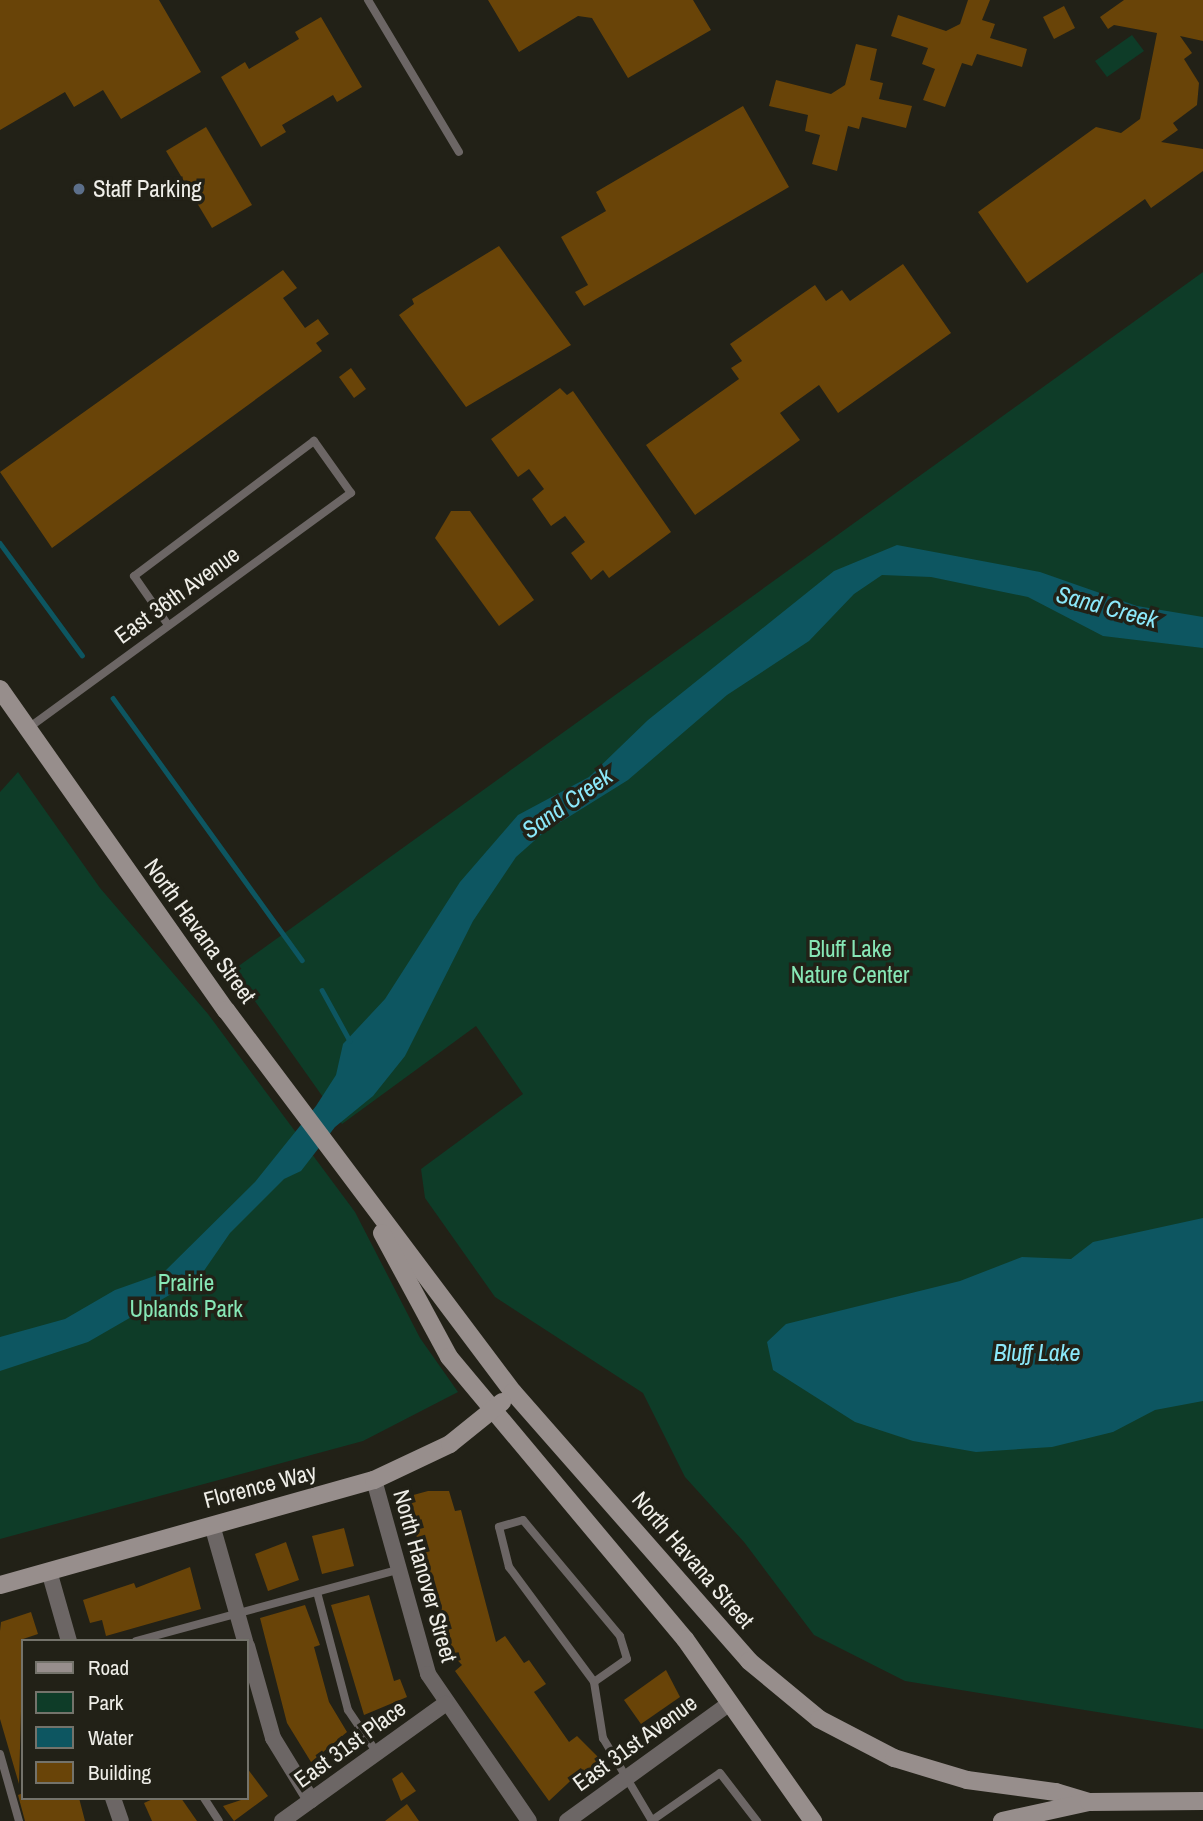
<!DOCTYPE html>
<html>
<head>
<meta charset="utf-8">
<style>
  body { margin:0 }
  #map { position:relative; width:1203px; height:1821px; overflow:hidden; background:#222117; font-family:"Archivo Narrow",sans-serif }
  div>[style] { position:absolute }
  .green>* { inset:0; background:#0e3c28 }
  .water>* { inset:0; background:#0d5661 }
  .stream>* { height:4.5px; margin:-2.25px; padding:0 2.25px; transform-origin:2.25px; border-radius:2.25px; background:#0d5661 }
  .building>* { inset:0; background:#694408 }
  .lane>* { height:8px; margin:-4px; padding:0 4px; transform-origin:4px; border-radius:4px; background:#6c6665 }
  .street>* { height:16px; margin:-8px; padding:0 8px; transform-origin:8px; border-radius:8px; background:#6c6665 }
  .secondary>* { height:18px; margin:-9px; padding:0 9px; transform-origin:9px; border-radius:9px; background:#978e8c }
  .dots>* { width:19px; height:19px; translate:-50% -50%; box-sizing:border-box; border:4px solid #222117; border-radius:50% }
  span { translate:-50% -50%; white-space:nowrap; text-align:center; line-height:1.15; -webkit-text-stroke:7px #222117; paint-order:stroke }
  .poi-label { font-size:23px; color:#efeee8 }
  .left { translate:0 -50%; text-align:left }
  .street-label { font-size:23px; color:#efeee8 }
  .park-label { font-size:23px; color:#87e7b6 }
  .water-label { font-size:24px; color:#8be8fa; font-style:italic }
  .legend { position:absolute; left:21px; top:1639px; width:228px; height:161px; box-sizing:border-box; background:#222117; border:2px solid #74736b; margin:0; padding:9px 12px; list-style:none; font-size:21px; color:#efeee8 }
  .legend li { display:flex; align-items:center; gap:14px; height:35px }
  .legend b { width:35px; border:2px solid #74736b }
</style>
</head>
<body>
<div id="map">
  <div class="green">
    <div style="clip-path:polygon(1132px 35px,1144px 51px,1107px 77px,1095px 61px)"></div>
    <div style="clip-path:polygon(1203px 272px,1203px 1729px,905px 1681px,814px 1635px,744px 1542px,685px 1477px,643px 1393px,495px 1297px,425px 1198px,421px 1169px,523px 1094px,476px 1026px,342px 1124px,233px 970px)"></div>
    <div style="clip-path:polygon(18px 772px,100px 888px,208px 1014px,355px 1212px,420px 1338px,458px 1392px,363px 1441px,0 1539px,0 792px)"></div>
  </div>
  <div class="water">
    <div style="clip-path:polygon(897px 545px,1040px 572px,1137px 606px,1203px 617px,1203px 648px,1103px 636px,1028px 597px,931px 577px,882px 575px,854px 594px,809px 641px,727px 695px,628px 780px,543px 833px,516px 857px,473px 921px,405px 1056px,373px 1096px,335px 1127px,301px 1171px,284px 1179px,230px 1233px,199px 1278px,88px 1342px,0 1371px,0 1337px,65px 1319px,115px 1290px,163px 1273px,255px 1182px,316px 1106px,336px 1075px,343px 1044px,385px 999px,460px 882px,518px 815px,589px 777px,648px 720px,834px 571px)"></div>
    <div style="clip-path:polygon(1203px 1218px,1203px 1401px,1155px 1410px,1113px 1432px,1052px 1447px,976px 1452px,913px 1441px,855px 1422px,773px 1370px,767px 1342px,786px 1324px,960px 1281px,1022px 1257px,1071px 1259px,1093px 1242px)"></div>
  </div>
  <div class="stream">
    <div style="left:0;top:543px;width:139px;rotate:53.8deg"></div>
    <div style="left:113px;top:698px;width:323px;rotate:54.2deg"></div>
    <div style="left:322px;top:990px;width:58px;rotate:61.2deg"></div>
  </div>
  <div class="building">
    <div style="clip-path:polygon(0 0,159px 0,201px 72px,121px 119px,103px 90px,74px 107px,65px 92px,0 130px)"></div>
    <div style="clip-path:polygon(488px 0,693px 0,711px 30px,628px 78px,592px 18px,578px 16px,519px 52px)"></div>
    <div style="clip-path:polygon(968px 0,990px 0,982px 20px,995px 24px,990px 38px,1027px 49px,1022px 67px,977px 54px,972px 66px,962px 63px,945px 107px,923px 100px,935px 69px,922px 64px,928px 48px,891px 36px,898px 15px,946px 31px,960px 24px)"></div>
    <div style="clip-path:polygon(1124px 0,1203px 0,1203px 41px,1180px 36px,1192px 53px,1184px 59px,1199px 83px,1197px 105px,1173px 123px,1178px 130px,1161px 142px,1203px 149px,1203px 171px,1151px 208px,1145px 199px,1027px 283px,978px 212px,1096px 127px,1121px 133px,1140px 119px,1157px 33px,1114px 25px,1108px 29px,1100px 17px)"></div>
    <div style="clip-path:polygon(1064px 6px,1075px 28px,1054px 39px,1043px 17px)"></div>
    <div style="clip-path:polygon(321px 17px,362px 87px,337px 102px,333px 95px,282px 125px,286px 132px,261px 147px,221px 77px,245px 62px,249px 69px,299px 39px,295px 32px)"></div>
    <div style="clip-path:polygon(856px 44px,877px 49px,870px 80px,883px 83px,879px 99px,912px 106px,906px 128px,862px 117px,859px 129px,848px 126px,837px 171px,812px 164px,820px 135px,805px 131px,808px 115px,769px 106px,776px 80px,831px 94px,845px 85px)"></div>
    <div style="clip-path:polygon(743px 106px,789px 187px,584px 306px,575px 292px,588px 285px,561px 237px,606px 211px,596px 192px)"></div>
    <div style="clip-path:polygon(206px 127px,252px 205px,212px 228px,166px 151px)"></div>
    <div style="clip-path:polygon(499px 246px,571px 345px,466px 407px,399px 315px,414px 304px,412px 299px)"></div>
    <div style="clip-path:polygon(903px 264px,951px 333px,838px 413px,819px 385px,780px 413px,800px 440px,695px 515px,646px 445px,739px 379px,731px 368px,742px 361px,730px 344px,815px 285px,826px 301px,842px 290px,850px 301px)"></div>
    <div style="clip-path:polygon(283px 270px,297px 288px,283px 298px,305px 328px,318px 319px,329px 334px,316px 343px,322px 351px,52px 548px,0 472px)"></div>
    <div style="clip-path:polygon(351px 368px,366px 389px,354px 398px,339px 377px)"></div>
    <div style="clip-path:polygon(560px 388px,567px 395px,573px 391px,671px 532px,609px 578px,603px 570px,591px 580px,571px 553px,585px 542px,565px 516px,551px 526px,532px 499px,544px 489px,529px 469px,518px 477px,491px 439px)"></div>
    <div style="clip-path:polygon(451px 511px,470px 511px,534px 600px,499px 626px,435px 538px)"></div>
    <div style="clip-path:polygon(428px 1491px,449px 1491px,455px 1511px,461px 1510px,496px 1642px,505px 1636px,524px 1663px,529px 1660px,546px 1684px,534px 1692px,569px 1742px,577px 1736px,603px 1762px,586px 1774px,583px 1769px,549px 1801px,455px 1671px,462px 1665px,447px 1649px,406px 1497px)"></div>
    <div style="clip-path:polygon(344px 1528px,354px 1566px,322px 1574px,312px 1536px)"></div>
    <div style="clip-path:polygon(286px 1542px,299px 1580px,268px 1591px,255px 1554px)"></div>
    <div style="clip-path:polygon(190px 1567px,201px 1609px,106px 1636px,102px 1620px,90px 1623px,83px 1600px,134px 1583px,136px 1588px)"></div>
    <div style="clip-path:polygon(369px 1595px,394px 1681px,400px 1679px,407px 1697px,364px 1715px,331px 1605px)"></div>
    <div style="clip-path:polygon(305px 1605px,320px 1645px,314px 1647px,329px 1702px,347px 1732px,311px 1762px,287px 1723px,260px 1618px)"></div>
    <div style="clip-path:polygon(31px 1612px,38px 1634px,23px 1639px,19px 1784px,0 1719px,0 1631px,1px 1622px)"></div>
    <div style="clip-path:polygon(666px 1670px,680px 1697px,641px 1724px,624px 1700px)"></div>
    <div style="clip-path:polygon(247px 1768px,268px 1796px,234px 1821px,223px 1806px,247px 1798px)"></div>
    <div style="clip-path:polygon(402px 1772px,416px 1791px,401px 1801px,392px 1779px)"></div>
    <div style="clip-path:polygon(23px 1793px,23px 1798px,79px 1798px,85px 1821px,25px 1821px,18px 1795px)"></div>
    <div style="clip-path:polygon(155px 1798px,181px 1798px,197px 1821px,152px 1821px,144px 1803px)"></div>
    <div style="clip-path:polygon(407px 1804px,419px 1821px,385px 1821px)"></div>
  </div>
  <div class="lane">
    <div style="left:368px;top:0;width:177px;rotate:59.1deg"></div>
    <div style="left:27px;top:729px;width:401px;rotate:-36.1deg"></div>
    <div style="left:351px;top:493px;width:64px;rotate:-125.4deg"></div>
    <div style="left:314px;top:441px;width:225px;rotate:143.1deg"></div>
    <div style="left:134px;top:576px;width:60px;rotate:55.2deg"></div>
    <div style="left:317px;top:1592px;width:122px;rotate:75.3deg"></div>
    <div style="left:348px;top:1710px;width:52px;rotate:56deg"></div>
    <div style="left:136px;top:1641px;width:271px;rotate:-15.2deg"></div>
    <div style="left:594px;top:1682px;width:40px;rotate:-34.9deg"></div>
    <div style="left:627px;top:1659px;width:24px;rotate:-107deg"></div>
    <div style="left:620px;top:1636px;width:151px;rotate:-129.9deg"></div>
    <div style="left:523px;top:1520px;width:25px;rotate:164deg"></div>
    <div style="left:499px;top:1527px;width:41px;rotate:76deg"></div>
    <div style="left:509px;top:1567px;width:143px;rotate:53.5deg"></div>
    <div style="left:594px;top:1682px;width:57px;rotate:80.9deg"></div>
    <div style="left:603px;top:1738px;width:96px;rotate:59.4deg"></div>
    <div style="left:0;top:1754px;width:70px;rotate:74.2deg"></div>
    <div style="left:204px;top:1798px;width:27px;rotate:57deg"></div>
    <div style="left:654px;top:1819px;width:80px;rotate:-34.9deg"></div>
    <div style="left:720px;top:1773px;width:61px;rotate:52.4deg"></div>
  </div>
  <div class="street">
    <div style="left:374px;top:1480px;width:201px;rotate:74.4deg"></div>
    <div style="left:428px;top:1674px;width:178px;rotate:55.5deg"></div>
    <div style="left:212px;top:1525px;width:121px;rotate:74.1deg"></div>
    <div style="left:49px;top:1571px;width:73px;rotate:74.1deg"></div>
    <div style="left:247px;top:1646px;width:96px;rotate:74.2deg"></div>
    <div style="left:273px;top:1738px;width:73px;rotate:58.5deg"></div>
    <div style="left:113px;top:1798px;width:24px;rotate:71deg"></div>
    <div style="left:282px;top:1821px;width:201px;rotate:-35.7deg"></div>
    <div style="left:567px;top:1821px;width:201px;rotate:-35.9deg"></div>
  </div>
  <div class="secondary">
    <div style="left:0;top:689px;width:393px;rotate:54.9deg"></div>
    <div style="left:226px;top:1010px;width:478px;rotate:53.1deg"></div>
    <div style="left:513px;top:1392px;width:358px;rotate:48.7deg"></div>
    <div style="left:749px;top:1661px;width:91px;rotate:39.6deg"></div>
    <div style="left:819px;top:1719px;width:85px;rotate:27.5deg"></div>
    <div style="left:894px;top:1758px;width:76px;rotate:16.8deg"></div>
    <div style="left:967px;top:1780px;width:90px;rotate:7.7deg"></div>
    <div style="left:1056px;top:1792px;width:34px;rotate:17deg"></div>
    <div style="left:382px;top:1233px;width:141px;rotate:61.6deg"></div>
    <div style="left:449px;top:1357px;width:368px;rotate:50.1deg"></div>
    <div style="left:685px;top:1639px;width:223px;rotate:54.9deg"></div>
    <div style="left:0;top:1585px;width:388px;rotate:-15.7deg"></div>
    <div style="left:374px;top:1480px;width:84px;rotate:-25.3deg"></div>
    <div style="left:450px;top:1444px;width:67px;rotate:-38.9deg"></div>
    <div style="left:1002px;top:1821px;width:89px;rotate:-12.3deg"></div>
    <div style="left:1089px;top:1802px;width:114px;rotate:-0.5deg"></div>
  </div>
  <div class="dots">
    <div style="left:79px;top:189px;background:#5c6f8a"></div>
  </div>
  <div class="poi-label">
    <span class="left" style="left:93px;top:189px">Staff Parking</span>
  </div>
  <div class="street-label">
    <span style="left:177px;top:595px;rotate:-36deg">East 36th Avenue</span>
    <span style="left:200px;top:931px;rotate:54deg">North Havana Street</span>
    <span style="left:260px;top:1486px;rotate:-15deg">Florence Way</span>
    <span style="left:693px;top:1560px;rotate:49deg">North Havana Street</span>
    <span style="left:425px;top:1576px;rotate:74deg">North Hanover Street</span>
    <span style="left:635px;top:1743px;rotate:-36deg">East 31st Avenue</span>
    <span style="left:350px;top:1744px;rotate:-36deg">East 31st Place</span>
  </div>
  <div class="park-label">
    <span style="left:850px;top:962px">Bluff Lake<br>Nature Center</span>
    <span style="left:186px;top:1296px">Prairie<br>Uplands Park</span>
  </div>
  <div class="water-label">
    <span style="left:1107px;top:607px;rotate:15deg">Sand Creek</span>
    <span style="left:567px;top:803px;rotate:-35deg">Sand Creek</span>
    <span style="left:1037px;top:1353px">Bluff Lake</span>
  </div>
  <ul class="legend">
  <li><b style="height:9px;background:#978e8c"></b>Road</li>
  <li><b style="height:19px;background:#0e3c28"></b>Park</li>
  <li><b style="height:19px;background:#0d5661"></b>Water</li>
  <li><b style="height:19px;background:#694408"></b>Building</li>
  </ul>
</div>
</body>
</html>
